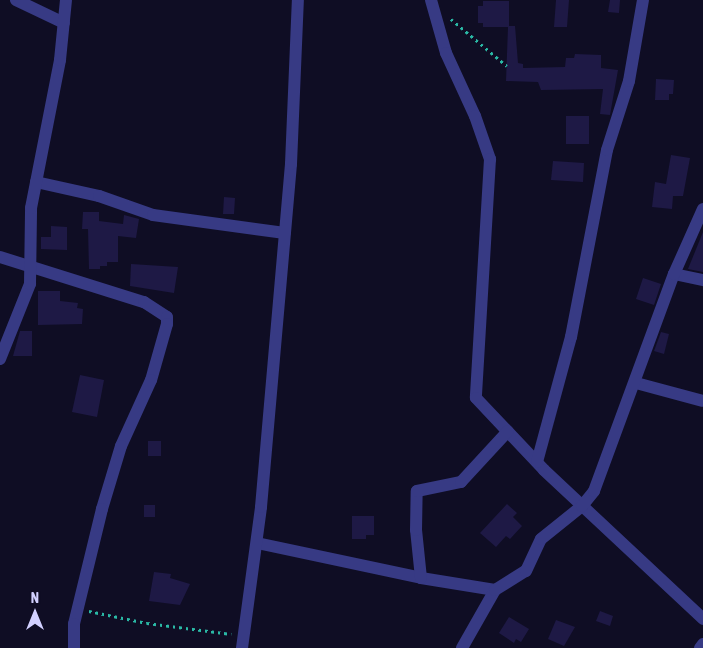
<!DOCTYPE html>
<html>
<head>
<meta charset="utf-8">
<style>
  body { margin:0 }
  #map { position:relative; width:703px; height:648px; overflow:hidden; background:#0f0d24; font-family:"Asap Condensed",sans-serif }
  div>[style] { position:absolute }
  .building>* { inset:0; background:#1e1945 }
  .path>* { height:2.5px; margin-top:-1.25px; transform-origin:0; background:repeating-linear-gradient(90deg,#2ab8a5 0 2.5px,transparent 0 6.5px) }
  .minor>* { height:12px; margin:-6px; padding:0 6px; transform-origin:6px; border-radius:6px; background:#373a84 }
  span { translate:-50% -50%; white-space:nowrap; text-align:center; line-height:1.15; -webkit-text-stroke:4px #0f0d24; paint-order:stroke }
  .north { position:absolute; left:10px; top:588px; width:50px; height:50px; -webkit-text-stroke:4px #0f0d24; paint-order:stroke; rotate:0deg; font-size:14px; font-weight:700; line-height:20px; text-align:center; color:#d2d0ff }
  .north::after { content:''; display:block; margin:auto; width:18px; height:22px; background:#d2d0ff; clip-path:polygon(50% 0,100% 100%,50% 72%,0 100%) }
</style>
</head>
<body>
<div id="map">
  <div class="building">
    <div style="clip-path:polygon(556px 0,569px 0,567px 27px,554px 27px)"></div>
    <div style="clip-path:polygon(610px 0,620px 0,619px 13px,608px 12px)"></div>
    <div style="clip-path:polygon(483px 1px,509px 1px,509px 26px,515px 26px,518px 63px,523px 64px,523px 68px,565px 67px,566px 58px,574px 58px,575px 54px,601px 55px,601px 68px,618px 70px,610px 115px,600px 114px,603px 89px,541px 90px,538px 82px,506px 81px,508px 27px,483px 27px,483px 23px,478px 23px,478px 6px,483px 6px)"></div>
    <div style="clip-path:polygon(656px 79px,674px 80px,673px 94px,669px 94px,669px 100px,655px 100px)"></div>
    <div style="clip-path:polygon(566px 116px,589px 116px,589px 144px,566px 144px)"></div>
    <div style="clip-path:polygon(671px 155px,690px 158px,683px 196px,673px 196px,672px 209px,652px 207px,655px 182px,666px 184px)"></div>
    <div style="clip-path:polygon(553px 161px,584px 163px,583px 182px,551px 180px)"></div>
    <div style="clip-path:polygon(224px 197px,235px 198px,234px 214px,223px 214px)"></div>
    <div style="clip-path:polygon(83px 212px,99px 212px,99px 221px,123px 224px,124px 215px,139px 219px,136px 238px,118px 236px,118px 262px,107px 262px,107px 266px,100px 266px,100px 269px,89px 269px,88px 229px,82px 229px)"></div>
    <div style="clip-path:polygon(51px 226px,67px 227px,67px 250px,41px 249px,41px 237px,51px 237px)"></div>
    <div style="clip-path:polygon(703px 232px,703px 272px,688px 269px)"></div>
    <div style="clip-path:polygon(131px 264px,178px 267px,174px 293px,130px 286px)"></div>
    <div style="clip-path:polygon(643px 278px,661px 284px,654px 305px,636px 299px)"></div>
    <div style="clip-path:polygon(38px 291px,60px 291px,60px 301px,78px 303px,77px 308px,83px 309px,82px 324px,38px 325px)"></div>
    <div style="clip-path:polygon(20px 331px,32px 331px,32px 356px,13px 356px)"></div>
    <div style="clip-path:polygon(661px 332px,669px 334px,664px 354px,654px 351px)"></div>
    <div style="clip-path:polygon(80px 375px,104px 380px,97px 417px,72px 412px)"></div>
    <div style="clip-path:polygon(148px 441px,161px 441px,161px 456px,148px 456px)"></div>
    <div style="clip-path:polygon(507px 504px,517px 513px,513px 517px,522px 526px,510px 539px,506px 536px,496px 547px,480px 533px)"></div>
    <div style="clip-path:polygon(144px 505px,155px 505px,155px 517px,144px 517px)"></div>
    <div style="clip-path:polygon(352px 516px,374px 516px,374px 535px,366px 535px,366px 539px,352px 539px)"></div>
    <div style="clip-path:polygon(154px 572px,171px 574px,170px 578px,190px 584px,180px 605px,149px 601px)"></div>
    <div style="clip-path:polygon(600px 611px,613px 616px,610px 626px,596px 621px)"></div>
    <div style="clip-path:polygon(509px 617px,529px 629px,521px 642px,516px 639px,514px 643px,499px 633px)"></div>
    <div style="clip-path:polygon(556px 620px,575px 627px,564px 646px,548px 639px)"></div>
  </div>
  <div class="path">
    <div style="left:451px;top:19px;width:73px;rotate:40deg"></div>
    <div style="left:89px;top:611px;width:59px;rotate:11.7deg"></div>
    <div style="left:147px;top:623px;width:85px;rotate:7.5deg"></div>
  </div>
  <div class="minor">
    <div style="left:16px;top:0;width:53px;rotate:25.6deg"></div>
    <div style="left:431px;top:0;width:55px;rotate:74.2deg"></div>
    <div style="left:446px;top:53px;width:69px;rotate:65.3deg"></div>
    <div style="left:475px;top:116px;width:46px;rotate:70.8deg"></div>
    <div style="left:490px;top:159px;width:239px;rotate:93.4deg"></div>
    <div style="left:476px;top:398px;width:99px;rotate:46.6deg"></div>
    <div style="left:544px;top:470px;width:218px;rotate:43.1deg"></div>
    <div style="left:36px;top:182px;width:65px;rotate:12.5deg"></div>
    <div style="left:99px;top:196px;width:57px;rotate:19.4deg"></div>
    <div style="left:153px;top:215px;width:133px;rotate:7.8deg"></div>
    <div style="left:0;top:257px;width:151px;rotate:17.4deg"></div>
    <div style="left:144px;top:302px;width:27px;rotate:33deg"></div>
    <div style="left:167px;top:317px;width:7px;rotate:90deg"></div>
    <div style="left:167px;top:324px;width:58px;rotate:105.9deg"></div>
    <div style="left:151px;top:380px;width:72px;rotate:114.4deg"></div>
    <div style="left:121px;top:446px;width:66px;rotate:106.8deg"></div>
    <div style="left:102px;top:509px;width:118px;rotate:103.7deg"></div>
    <div style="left:74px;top:624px;width:24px;rotate:90deg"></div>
    <div style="left:674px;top:274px;width:30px;rotate:12deg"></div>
    <div style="left:0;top:359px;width:81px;rotate:-68.2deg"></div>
    <div style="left:30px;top:284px;width:76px;rotate:-89.2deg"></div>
    <div style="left:31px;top:208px;width:151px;rotate:-78.9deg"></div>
    <div style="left:60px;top:60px;width:60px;rotate:-84.3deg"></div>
    <div style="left:636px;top:383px;width:69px;rotate:15deg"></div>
    <div style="left:537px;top:462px;width:130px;rotate:-74.8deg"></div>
    <div style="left:571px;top:337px;width:190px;rotate:-79.1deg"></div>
    <div style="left:607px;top:150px;width:72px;rotate:-72.3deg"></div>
    <div style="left:629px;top:81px;width:82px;rotate:-80.2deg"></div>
    <div style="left:257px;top:543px;width:168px;rotate:12deg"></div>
    <div style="left:421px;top:578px;width:75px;rotate:9.2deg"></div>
    <div style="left:421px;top:578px;width:48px;rotate:-95.9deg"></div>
    <div style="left:416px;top:530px;width:39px;rotate:-89deg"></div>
    <div style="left:417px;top:491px;width:45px;rotate:-11.6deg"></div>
    <div style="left:461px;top:482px;width:69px;rotate:-47.3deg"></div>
    <div style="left:242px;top:648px;width:142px;rotate:-82.3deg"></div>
    <div style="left:261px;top:507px;width:344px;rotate:-85deg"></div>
    <div style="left:291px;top:164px;width:164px;rotate:-87.6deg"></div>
    <div style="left:462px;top:648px;width:67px;rotate:-60.4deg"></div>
    <div style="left:495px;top:590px;width:36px;rotate:-32deg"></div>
    <div style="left:526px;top:571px;width:35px;rotate:-65deg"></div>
    <div style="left:541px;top:539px;width:53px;rotate:-38.8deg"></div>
    <div style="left:582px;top:506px;width:19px;rotate:-51deg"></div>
    <div style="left:594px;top:491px;width:231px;rotate:-69.8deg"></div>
    <div style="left:674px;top:274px;width:71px;rotate:-66deg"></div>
    <div style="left:700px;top:648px;width:5px;rotate:-53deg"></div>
  </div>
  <div class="north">N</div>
</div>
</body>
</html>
